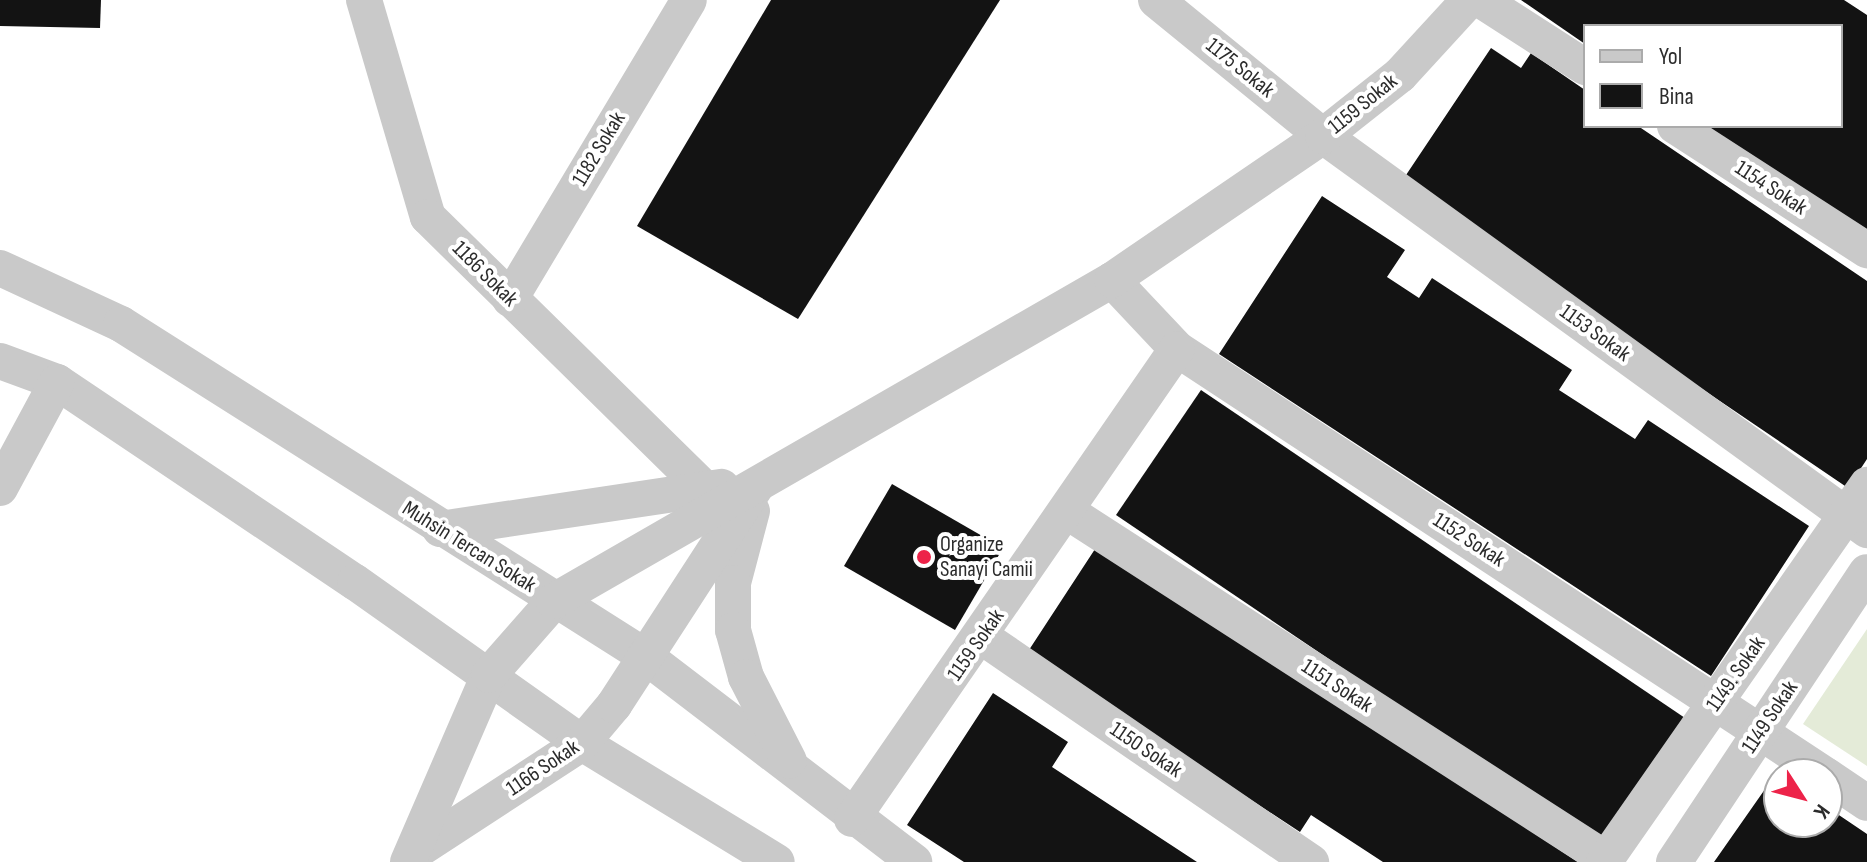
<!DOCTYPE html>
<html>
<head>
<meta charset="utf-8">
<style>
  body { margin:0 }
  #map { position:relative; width:1867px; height:862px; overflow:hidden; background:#fff; font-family:"Sofia Sans Condensed",sans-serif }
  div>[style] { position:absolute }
  .green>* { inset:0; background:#e4ebd8 }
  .building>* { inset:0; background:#131313 }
  .minor>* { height:36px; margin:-18px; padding:0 18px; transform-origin:18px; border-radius:18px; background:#c9c9c9 }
  .dots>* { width:22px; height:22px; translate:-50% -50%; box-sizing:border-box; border:4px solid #fff; border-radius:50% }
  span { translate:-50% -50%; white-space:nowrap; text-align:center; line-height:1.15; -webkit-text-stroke:8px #fff; paint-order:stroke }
  .street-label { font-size:22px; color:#2c2c2c }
  .poi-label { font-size:22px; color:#2c2c2c }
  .left { translate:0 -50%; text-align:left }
  .legend { position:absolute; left:1583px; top:24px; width:260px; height:104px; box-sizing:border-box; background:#fff; border:2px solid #ababab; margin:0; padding:10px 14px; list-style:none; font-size:24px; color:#2c2c2c }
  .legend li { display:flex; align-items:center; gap:16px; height:40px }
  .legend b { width:40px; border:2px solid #ababab }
  .north { position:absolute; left:1763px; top:758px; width:80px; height:80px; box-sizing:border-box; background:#fff; border:2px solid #ababab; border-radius:50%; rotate:126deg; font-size:22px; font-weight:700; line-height:32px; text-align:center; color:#2c2c2c }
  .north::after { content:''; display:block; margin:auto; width:28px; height:36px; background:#ed2349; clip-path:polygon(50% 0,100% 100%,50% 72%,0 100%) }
</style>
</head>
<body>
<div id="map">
  <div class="green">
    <div style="clip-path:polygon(1867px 629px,1867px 766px,1803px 724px)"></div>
  </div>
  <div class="building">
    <div style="clip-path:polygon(0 0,101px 0,100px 28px,0 26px)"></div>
    <div style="clip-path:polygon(771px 0,1000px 0,798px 319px,637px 226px)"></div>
    <div style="clip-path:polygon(1521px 0,1844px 0,1867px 15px,1867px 235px,1706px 126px,1841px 126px,1841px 26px,1585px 26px,1585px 44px)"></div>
    <div style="clip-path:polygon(1491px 48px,1521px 68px,1531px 53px,1585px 90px,1585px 126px,1638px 126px,1867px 281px,1867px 459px,1848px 488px,1400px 184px)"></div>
    <div style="clip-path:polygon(1322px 196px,1405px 250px,1387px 277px,1419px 298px,1432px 278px,1572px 370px,1559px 390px,1635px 439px,1648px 420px,1809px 526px,1711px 676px,1219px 354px)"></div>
    <div style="clip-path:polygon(1201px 390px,1685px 718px,1601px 843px,1116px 515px)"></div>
    <div style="clip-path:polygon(892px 484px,1003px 548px,955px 630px,844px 566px)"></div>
    <div style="clip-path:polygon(1097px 546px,1578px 862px,1383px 862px,1311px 815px,1300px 832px,1027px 653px)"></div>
    <div style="clip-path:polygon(993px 693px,1068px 742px,1052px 767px,1197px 862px,964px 862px,907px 825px)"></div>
    <div style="clip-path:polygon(1777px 772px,1779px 822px,1827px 822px,1827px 807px,1867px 834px,1867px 862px,1714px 862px)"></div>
  </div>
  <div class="minor">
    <div style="left:364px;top:0;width:226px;rotate:73.6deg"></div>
    <div style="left:428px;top:217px;width:388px;rotate:44.5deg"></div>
    <div style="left:1156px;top:0;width:215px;rotate:39.2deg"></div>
    <div style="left:1323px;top:136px;width:672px;rotate:35.91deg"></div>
    <div style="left:1481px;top:0;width:124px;rotate:32.8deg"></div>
    <div style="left:1675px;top:126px;width:229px;rotate:32.9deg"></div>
    <div style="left:0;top:268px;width:133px;rotate:24.8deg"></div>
    <div style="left:121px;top:324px;width:620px;rotate:32.36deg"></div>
    <div style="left:645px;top:656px;width:339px;rotate:37.4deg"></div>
    <div style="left:1112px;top:280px;width:95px;rotate:46.7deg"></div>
    <div style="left:1177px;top:349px;width:774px;rotate:33.3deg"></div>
    <div style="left:510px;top:299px;width:348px;rotate:-59.1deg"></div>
    <div style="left:0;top:361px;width:61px;rotate:20.2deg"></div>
    <div style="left:57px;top:382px;width:359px;rotate:33.9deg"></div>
    <div style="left:355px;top:582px;width:278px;rotate:35.3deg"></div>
    <div style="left:582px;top:743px;width:228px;rotate:31.4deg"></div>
    <div style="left:0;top:488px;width:120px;rotate:-61.7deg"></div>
    <div style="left:752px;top:511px;width:74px;rotate:104.8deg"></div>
    <div style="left:733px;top:583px;width:47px;rotate:90deg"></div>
    <div style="left:733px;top:630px;width:49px;rotate:74.5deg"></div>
    <div style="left:746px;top:677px;width:94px;rotate:62.9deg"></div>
    <div style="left:1068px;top:512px;width:640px;rotate:32.82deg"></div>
    <div style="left:440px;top:529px;width:285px;rotate:-8.5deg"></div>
    <div style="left:982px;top:637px;width:399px;rotate:34.4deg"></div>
    <div style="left:1827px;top:776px;width:48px;rotate:34deg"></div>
    <div style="left:852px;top:819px;width:571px;rotate:-55.34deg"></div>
    <div style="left:415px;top:852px;width:199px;rotate:-33.1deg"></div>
    <div style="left:582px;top:743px;width:50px;rotate:-49.9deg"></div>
    <div style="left:614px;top:705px;width:261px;rotate:-57deg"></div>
    <div style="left:408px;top:862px;width:204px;rotate:-66.6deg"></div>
    <div style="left:489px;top:675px;width:98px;rotate:-48.7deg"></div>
    <div style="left:554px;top:601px;width:644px;rotate:-29.91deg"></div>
    <div style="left:1112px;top:280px;width:255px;rotate:-34.3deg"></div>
    <div style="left:1323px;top:136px;width:98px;rotate:-38.4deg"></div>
    <div style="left:1400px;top:75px;width:102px;rotate:-47.4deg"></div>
    <div style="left:1604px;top:862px;width:460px;rotate:-55.1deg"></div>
    <div style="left:1674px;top:862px;width:348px;rotate:-56.4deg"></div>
  </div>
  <div class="dots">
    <div style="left:924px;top:557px;background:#ed2349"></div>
  </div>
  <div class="street-label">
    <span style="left:1240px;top:68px;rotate:39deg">1175 Sokak</span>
    <span style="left:1363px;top:104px;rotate:-39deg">1159 Sokak</span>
    <span style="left:599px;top:149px;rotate:-59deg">1182 Sokak</span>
    <span style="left:1771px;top:188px;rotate:33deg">1154 Sokak</span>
    <span style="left:485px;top:274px;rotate:45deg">1186 Sokak</span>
    <span style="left:1595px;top:333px;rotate:36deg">1153 Sokak</span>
    <span style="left:1469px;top:540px;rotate:33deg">1152 Sokak</span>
    <span style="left:469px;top:547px;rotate:32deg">Muhsin Tercan Sokak</span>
    <span style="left:976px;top:645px;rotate:-55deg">1159 Sokak</span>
    <span style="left:1736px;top:674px;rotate:-55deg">1149. Sokak</span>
    <span style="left:1337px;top:686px;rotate:33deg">1151 Sokak</span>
    <span style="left:1770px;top:717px;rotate:-56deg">1149 Sokak</span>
    <span style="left:1146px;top:750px;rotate:34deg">1150 Sokak</span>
    <span style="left:543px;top:768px;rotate:-34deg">1166 Sokak</span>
  </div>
  <div class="poi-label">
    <span class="left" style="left:940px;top:557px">Organize<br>Sanayi Camii</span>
  </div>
  <ul class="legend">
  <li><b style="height:10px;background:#c9c9c9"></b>Yol</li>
  <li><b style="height:22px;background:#131313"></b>Bina</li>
  </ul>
  <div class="north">K</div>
</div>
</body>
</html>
